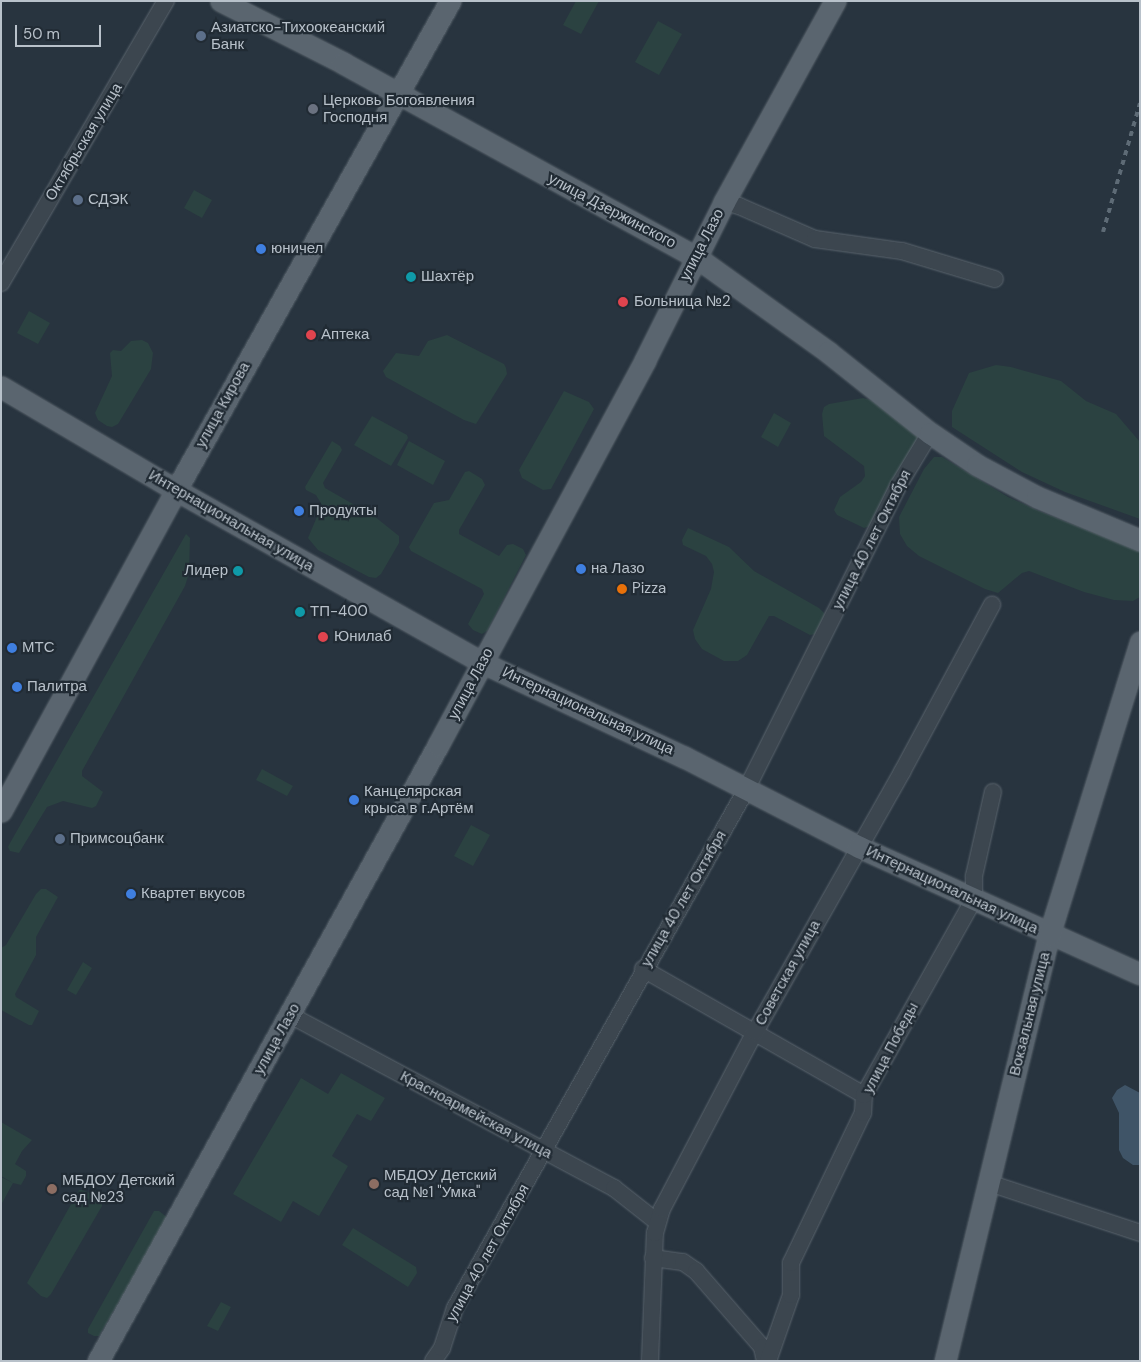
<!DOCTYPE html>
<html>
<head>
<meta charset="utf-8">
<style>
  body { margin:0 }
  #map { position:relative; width:1141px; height:1362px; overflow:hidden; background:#28343f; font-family:"DM Sans",sans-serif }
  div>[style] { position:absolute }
  .green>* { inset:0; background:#2b4241 }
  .water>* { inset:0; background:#3f5467 }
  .roads { filter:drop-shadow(0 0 1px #5a646d) drop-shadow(0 0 1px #5a646d) }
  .minor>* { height:16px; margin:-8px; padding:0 8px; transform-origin:8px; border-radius:8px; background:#3c464f }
  .major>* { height:21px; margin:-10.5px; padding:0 10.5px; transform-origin:10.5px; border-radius:10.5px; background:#5a656f }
  .rail>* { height:4px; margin-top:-2px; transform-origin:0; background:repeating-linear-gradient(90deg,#5e6b76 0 5px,transparent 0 10px) }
  .dots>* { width:14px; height:14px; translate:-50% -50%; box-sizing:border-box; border:2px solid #212b34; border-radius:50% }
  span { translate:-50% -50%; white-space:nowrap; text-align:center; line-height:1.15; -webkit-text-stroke:4.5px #212b34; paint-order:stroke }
  .poi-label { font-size:15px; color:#b8c1ca }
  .left { translate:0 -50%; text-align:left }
  .right { translate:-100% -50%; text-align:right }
  .street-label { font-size:15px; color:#b8c1ca }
  .frame { position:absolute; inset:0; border:2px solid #b8c1ca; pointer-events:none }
  .scale { position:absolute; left:15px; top:25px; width:86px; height:22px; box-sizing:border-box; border:2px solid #b8c1ca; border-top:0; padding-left:6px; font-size:15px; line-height:18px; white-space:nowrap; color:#b8c1ca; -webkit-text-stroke:4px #212b34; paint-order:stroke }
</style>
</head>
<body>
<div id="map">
  <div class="green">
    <div style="clip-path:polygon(576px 1px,599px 1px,581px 34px,563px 25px)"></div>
    <div style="clip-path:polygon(658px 21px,682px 34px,659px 75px,635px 62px)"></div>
    <div style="clip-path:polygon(194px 190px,212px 200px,202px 218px,184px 208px)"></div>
    <div style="clip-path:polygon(29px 311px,50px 323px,38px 344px,17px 333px)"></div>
    <div style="clip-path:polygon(447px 335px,504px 364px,506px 368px,507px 374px,476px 424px,464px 420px,386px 377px,383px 371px,396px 353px,419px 356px,428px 341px)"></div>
    <div style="clip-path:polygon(142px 340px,148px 343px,153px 353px,151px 369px,118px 424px,112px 427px,107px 426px,98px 420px,95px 413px,112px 376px,110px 353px,113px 350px,121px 351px,131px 341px)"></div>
    <div style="clip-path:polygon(996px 365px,1011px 367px,1061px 381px,1086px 401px,1116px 414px,1140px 442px,1140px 519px,1065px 492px,1022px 472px,952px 427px,952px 411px,969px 373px)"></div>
    <div style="clip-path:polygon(564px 391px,589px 402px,594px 409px,551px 489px,543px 490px,522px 478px,519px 470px)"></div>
    <div style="clip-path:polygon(863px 398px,878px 402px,918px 436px,918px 443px,870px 526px,864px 528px,837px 515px,834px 510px,840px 497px,861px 482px,865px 476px,864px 466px,824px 436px,822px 414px,824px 407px,829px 404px)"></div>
    <div style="clip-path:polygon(774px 413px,791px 423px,778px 447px,761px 437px)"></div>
    <div style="clip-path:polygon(372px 416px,407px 435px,408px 438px,391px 466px,354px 445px)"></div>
    <div style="clip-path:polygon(332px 441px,340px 446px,342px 450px,323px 483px,325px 488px,374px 516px,399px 536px,399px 543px,381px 574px,376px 578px,369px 577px,318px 550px,308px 538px,322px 505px,316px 495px,306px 490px,305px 487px)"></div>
    <div style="clip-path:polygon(409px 441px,445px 461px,433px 485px,397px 465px)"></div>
    <div style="clip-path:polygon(934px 457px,942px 457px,1008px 497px,1039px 511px,1140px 551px,1140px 597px,1133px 601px,1114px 600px,1084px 592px,1029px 571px,1022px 573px,998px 593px,985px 589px,919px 556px,907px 546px,900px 534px,899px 517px,924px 469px)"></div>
    <div style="clip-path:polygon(469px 471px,482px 479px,485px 485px,459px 530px,459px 534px,499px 556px,507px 545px,513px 544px,523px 549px,526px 555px,487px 631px,482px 634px,473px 630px,468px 624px,484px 594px,482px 589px,411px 551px,409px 547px,434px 503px,449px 500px,465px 472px)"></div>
    <div style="clip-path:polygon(688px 528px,729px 547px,754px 571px,819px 608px,824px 613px,824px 618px,815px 634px,810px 635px,774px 616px,769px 616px,747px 655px,738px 661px,724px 661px,702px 649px,695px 639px,693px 630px,711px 589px,714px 572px,712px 564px,706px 556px,683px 545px,682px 540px)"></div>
    <div style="clip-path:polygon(186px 534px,190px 538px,189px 573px,185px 586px,82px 771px,82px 776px,103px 792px,96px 806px,92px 808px,63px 801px,47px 807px,19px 853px,10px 851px,8px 847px,10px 843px)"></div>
    <div style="clip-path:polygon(262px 769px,293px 786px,287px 796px,256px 780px)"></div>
    <div style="clip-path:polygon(471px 825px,490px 835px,473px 866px,454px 856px)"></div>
    <div style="clip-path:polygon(41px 889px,46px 889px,58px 897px,36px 937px,36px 955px,15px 994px,16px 997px,39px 1011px,32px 1025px,29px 1025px,1px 1010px,1px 948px,6px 945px,36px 894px)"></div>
    <div style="clip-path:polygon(83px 962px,92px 968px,76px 995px,67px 990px)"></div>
    <div style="clip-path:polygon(341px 1073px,385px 1098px,371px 1121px,357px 1114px,332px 1156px,348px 1166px,319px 1216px,293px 1201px,281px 1222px,233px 1194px,301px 1078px,328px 1094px)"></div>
    <div style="clip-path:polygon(1px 1122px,32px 1140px,22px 1151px,15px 1164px,26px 1171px,26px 1176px,21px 1185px,13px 1183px,1px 1205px,1px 1177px,13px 1183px,1px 1176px)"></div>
    <div style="clip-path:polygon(79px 1190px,83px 1190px,99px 1197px,102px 1201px,102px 1206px,51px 1294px,47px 1298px,41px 1296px,27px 1283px)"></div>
    <div style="clip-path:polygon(154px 1211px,159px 1211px,168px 1218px,99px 1336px,94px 1336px,88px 1333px,88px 1329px)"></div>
    <div style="clip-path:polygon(353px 1228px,416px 1267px,417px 1273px,408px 1287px,342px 1245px)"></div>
    <div style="clip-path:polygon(221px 1302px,231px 1307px,218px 1331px,207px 1326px)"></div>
  </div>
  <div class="water">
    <div style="clip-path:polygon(1125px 1085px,1140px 1093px,1140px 1165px,1133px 1165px,1123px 1158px,1119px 1150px,1119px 1113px,1112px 1098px,1117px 1090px)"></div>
  </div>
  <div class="roads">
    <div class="minor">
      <div style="left:724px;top:202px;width:16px;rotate:15deg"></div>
      <div style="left:739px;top:206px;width:83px;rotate:23.5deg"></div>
      <div style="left:815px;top:239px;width:88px;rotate:7.9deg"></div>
      <div style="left:902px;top:251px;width:97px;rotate:16.8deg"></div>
      <div style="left:1px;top:283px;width:327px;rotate:-59.7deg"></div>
      <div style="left:643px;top:969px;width:254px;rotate:29.7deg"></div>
      <div style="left:290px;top:1015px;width:367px;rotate:28.1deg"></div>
      <div style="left:614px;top:1188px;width:55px;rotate:38.3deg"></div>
      <div style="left:989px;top:1183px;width:159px;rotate:18.3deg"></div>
      <div style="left:653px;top:1258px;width:30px;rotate:8deg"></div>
      <div style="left:683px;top:1262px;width:16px;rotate:35deg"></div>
      <div style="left:696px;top:1271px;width:101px;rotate:49deg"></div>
      <div style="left:762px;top:1347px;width:14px;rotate:78deg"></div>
      <div style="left:433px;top:1361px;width:16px;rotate:-55deg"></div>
      <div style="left:442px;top:1348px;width:42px;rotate:-72deg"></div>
      <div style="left:455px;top:1308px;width:596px;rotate:-60.68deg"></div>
      <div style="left:747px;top:788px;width:338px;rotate:-63.4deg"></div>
      <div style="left:898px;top:486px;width:62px;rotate:-58.9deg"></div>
      <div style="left:650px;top:1361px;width:128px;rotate:-87.8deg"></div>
      <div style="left:655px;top:1233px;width:25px;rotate:-74deg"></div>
      <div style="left:662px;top:1209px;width:200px;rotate:-62.3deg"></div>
      <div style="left:755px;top:1032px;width:299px;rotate:-60.5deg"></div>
      <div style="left:902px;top:772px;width:190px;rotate:-61.7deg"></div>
      <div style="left:768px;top:1361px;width:70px;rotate:-70.8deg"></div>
      <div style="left:791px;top:1295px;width:32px;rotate:-90deg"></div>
      <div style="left:791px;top:1263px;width:166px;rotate:-64.4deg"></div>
      <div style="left:863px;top:1113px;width:18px;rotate:-87deg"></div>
      <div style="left:864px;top:1095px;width:225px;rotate:-60.7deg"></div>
      <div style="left:974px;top:899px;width:23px;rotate:-90deg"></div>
      <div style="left:974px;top:876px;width:86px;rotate:-77.3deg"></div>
    </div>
    <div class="major">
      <div style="left:221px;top:1px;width:137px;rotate:26.9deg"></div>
      <div style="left:343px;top:63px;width:403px;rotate:28.8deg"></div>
      <div style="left:696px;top:257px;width:163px;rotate:35.7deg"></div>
      <div style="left:828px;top:352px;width:130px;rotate:38.5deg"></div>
      <div style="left:930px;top:433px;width:57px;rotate:34.2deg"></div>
      <div style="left:977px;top:465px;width:68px;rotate:28.1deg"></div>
      <div style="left:1037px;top:497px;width:112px;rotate:22.7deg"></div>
      <div style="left:1px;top:387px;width:203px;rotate:30.5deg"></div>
      <div style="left:176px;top:490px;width:352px;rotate:29.4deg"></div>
      <div style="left:483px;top:663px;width:222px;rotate:25.1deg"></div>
      <div style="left:684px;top:757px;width:197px;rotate:27.2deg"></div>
      <div style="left:859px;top:847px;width:308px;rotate:24.3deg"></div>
      <div style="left:1px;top:811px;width:366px;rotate:-61.4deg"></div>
      <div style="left:176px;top:490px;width:561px;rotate:-60.74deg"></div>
      <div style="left:98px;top:1361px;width:704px;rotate:-61.1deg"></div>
      <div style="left:438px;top:745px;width:437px;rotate:-61.7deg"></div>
      <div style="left:645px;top:360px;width:177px;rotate:-63.4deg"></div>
      <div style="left:724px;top:202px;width:230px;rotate:-61.1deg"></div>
      <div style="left:945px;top:1361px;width:439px;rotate:-76.3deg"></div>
      <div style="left:1049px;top:935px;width:307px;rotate:-72.7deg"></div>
    </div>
  </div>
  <div class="rail">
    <div style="left:1103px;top:232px;width:134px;rotate:-74deg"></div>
  </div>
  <div class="dots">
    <div style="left:201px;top:36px;background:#5c6f8a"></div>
    <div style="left:313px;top:109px;background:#6b7280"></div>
    <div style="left:78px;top:200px;background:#5c6f8a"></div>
    <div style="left:261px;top:249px;background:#3f7fe0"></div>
    <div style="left:411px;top:277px;background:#0f9aa8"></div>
    <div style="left:623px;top:302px;background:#e0444e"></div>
    <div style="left:311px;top:335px;background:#e0444e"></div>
    <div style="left:299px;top:511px;background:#3f7fe0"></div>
    <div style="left:581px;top:569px;background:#3f7fe0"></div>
    <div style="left:238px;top:571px;background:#0f9aa8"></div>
    <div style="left:622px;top:589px;background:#e8710a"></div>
    <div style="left:300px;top:612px;background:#0f9aa8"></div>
    <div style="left:323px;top:637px;background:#e0444e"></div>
    <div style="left:12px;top:648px;background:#3f7fe0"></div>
    <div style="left:17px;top:687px;background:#3f7fe0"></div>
    <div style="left:354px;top:800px;background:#3f7fe0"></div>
    <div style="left:60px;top:839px;background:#5c6f8a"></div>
    <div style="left:131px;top:894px;background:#3f7fe0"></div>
    <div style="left:374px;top:1184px;background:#8d6e63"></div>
    <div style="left:52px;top:1189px;background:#8d6e63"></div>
  </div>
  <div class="poi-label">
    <span class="left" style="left:211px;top:36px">Азиатско-Тихоокеанский<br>Банк</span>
    <span class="left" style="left:323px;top:109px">Церковь Богоявления<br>Господня</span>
    <span class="left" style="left:88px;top:200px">СДЭК</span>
    <span class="left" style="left:271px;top:249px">юничел</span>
    <span class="left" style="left:421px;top:277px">Шахтёр</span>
    <span class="left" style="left:634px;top:302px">Больница №2</span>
    <span class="left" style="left:321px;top:335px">Аптека</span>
    <span class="left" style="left:309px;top:511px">Продукты</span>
    <span class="left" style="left:591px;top:569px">на Лазо</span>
    <span class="right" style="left:228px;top:571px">Лидер</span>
    <span class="left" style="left:632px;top:589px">Pizza</span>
    <span class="left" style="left:310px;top:612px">ТП-400</span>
    <span class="left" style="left:334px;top:637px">Юнилаб</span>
    <span class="left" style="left:22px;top:648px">МТС</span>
    <span class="left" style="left:27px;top:687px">Палитра</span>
    <span class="left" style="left:364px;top:800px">Канцелярская<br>крыса в г.Артём</span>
    <span class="left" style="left:70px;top:839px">Примсоцбанк</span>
    <span class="left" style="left:141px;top:894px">Квартет вкусов</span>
    <span class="left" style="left:384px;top:1184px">МБДОУ Детский<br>сад №1 "Умка"</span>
    <span class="left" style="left:62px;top:1189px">МБДОУ Детский<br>сад №23</span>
  </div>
  <div class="street-label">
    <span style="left:84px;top:142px;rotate:-59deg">Октябрьская улица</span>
    <span style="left:612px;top:211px;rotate:28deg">улица Дзержинского</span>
    <span style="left:702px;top:245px;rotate:-63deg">улица Лазо</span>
    <span style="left:223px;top:405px;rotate:-61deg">улица Кирова</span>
    <span style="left:231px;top:521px;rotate:30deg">Интернациональная улица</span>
    <span style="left:872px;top:540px;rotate:-63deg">улица 40 лет Октября</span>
    <span style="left:471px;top:684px;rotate:-62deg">улица Лазо</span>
    <span style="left:588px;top:711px;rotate:25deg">Интернациональная улица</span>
    <span style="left:952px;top:890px;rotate:25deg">Интернациональная улица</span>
    <span style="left:684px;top:899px;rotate:-60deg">улица 40 лет Октября</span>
    <span style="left:788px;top:973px;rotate:-61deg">Советская улица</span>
    <span style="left:1030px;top:1014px;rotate:-76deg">Вокзальная улица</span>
    <span style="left:277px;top:1039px;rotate:-61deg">улица Лазо</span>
    <span style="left:891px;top:1048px;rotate:-62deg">улица Победы</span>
    <span style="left:476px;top:1115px;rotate:28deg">Красноармейская улица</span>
    <span style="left:488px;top:1253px;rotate:-61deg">улица 40 лет Октября</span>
  </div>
  <div class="frame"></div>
  <div class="scale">50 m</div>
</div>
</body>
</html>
